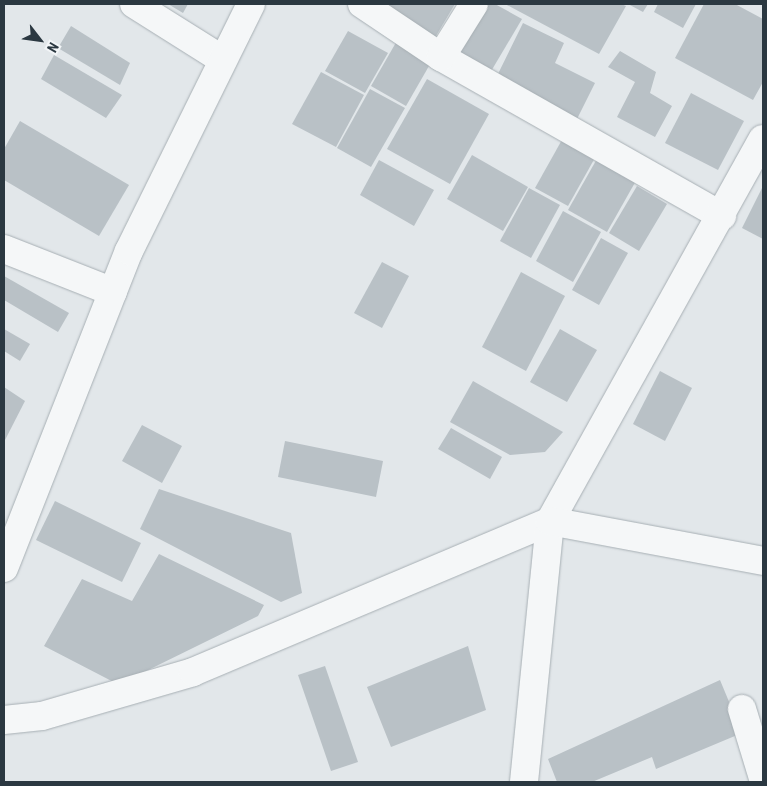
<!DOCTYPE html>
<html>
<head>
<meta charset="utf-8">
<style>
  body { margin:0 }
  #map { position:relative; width:767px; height:786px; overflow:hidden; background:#e2e7ea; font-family:"Roboto Condensed",sans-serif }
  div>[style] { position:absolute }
  .building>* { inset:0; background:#b9c1c6 }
  .roads { filter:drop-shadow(0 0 1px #a7afb4) drop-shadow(0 0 1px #a7afb4) }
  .minor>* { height:28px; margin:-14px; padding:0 14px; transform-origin:14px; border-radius:14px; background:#f5f7f8 }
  span { translate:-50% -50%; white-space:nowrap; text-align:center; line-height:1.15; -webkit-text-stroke:4px #f2f5f7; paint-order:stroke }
  .frame { position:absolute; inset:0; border:5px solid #2b3841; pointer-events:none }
  .north { position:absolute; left:15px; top:15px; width:50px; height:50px; -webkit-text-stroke:4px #f2f5f7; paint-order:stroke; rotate:120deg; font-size:14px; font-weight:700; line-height:20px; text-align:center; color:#2b3841 }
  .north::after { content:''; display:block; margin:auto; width:18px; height:22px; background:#2b3841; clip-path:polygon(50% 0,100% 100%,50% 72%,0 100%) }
</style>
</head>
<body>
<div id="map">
  <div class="building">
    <div style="clip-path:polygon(168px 4px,188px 4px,183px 13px)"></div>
    <div style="clip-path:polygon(377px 4px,455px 4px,433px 41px)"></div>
    <div style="clip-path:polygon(483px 4px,495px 4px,522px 19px,490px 73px,455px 52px)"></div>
    <div style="clip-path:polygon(505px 4px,621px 4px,626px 6px,599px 54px)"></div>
    <div style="clip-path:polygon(628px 4px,648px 4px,643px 12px)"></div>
    <div style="clip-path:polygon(658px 4px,696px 4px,683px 28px,654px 12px)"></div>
    <div style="clip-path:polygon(704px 4px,735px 4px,763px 19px,763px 82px,753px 100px,675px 58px)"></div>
    <div style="clip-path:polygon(523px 23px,564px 43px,555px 63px,595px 83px,577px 119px,495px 80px)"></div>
    <div style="clip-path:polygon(71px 26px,130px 63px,120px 85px,58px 48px)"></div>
    <div style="clip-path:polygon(348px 31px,388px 53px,365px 93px,325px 71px)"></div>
    <div style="clip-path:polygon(398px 39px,433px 59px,406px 106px,371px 86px)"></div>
    <div style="clip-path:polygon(620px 51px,656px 72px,650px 93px,672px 106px,655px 137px,617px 117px,635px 82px,608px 67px)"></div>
    <div style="clip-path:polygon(54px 55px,122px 95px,106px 118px,41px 79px)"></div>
    <div style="clip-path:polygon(321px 72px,364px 95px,336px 147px,292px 124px)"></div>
    <div style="clip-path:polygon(427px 79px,489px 114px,450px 184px,387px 149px)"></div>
    <div style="clip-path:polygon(370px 89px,405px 108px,371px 167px,337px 148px)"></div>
    <div style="clip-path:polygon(691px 93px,744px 121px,718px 170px,665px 143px)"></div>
    <div style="clip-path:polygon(20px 121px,129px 185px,99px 236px,4px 180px,4px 149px)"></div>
    <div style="clip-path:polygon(563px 138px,596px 156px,568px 206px,535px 188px)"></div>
    <div style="clip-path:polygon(472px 155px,528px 187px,503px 231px,447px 199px)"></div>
    <div style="clip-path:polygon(598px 157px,637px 179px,607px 232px,568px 210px)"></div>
    <div style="clip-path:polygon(379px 160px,434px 190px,414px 226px,360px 195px)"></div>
    <div style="clip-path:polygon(637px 186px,667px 204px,639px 251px,609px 233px)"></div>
    <div style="clip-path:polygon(763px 186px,763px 239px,742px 228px)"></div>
    <div style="clip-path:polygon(529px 188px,560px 205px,531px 258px,500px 241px)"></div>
    <div style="clip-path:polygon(563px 211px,601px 232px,573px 282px,536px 261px)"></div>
    <div style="clip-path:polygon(601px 238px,628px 253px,599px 305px,572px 290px)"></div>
    <div style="clip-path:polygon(382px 262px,409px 276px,382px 328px,354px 313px)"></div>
    <div style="clip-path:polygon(521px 272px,565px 296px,526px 371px,482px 347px)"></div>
    <div style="clip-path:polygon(4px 276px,69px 313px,58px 332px,4px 300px)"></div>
    <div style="clip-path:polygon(4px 329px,30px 344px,20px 361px,4px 351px)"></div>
    <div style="clip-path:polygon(560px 329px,597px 350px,567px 402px,530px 382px)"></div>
    <div style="clip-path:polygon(660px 371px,692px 388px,665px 441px,633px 424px)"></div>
    <div style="clip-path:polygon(473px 381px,563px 432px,545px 452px,510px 455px,450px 422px)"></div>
    <div style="clip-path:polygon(4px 387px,25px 401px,4px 442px)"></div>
    <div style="clip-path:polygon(142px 425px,182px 446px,162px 483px,122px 461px)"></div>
    <div style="clip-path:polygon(451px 428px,502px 457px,490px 479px,438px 449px)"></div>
    <div style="clip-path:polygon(285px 441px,383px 461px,376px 497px,278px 477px)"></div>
    <div style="clip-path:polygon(159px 489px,291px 533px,302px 593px,281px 602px,140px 529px)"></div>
    <div style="clip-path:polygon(55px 501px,141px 543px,122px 582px,36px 540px)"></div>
    <div style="clip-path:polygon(159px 554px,264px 605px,258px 616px,140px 674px,129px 690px,44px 646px,82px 579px,132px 601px)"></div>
    <div style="clip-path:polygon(468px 646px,486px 710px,391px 747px,367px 687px)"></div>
    <div style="clip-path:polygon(325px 666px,358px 762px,331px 771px,298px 675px)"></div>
    <div style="clip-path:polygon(720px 680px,742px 733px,656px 769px,652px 757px,592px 782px,557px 782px,548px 759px)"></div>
  </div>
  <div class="roads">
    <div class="minor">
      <div style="left:134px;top:4px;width:105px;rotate:32.2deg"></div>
      <div style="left:362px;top:4px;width:95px;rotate:33.9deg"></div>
      <div style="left:441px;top:57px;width:323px;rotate:29.5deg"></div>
      <div style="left:441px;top:57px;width:62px;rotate:-58.1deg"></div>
      <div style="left:4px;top:249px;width:117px;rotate:21.5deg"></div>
      <div style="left:4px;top:568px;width:341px;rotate:-68.5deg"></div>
      <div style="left:129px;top:251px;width:275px;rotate:-63.7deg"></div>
      <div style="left:742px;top:709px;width:72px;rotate:73.1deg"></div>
      <div style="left:4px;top:720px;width:38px;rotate:-6deg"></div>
      <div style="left:42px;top:716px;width:157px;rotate:-16.2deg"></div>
      <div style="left:193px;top:672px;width:388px;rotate:-22.9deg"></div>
      <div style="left:550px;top:521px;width:437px;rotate:-60.9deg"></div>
      <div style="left:524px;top:782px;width:262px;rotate:-84.3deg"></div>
      <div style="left:550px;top:521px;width:217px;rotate:10.6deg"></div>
    </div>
  </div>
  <div class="frame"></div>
  <div class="north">N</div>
</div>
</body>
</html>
